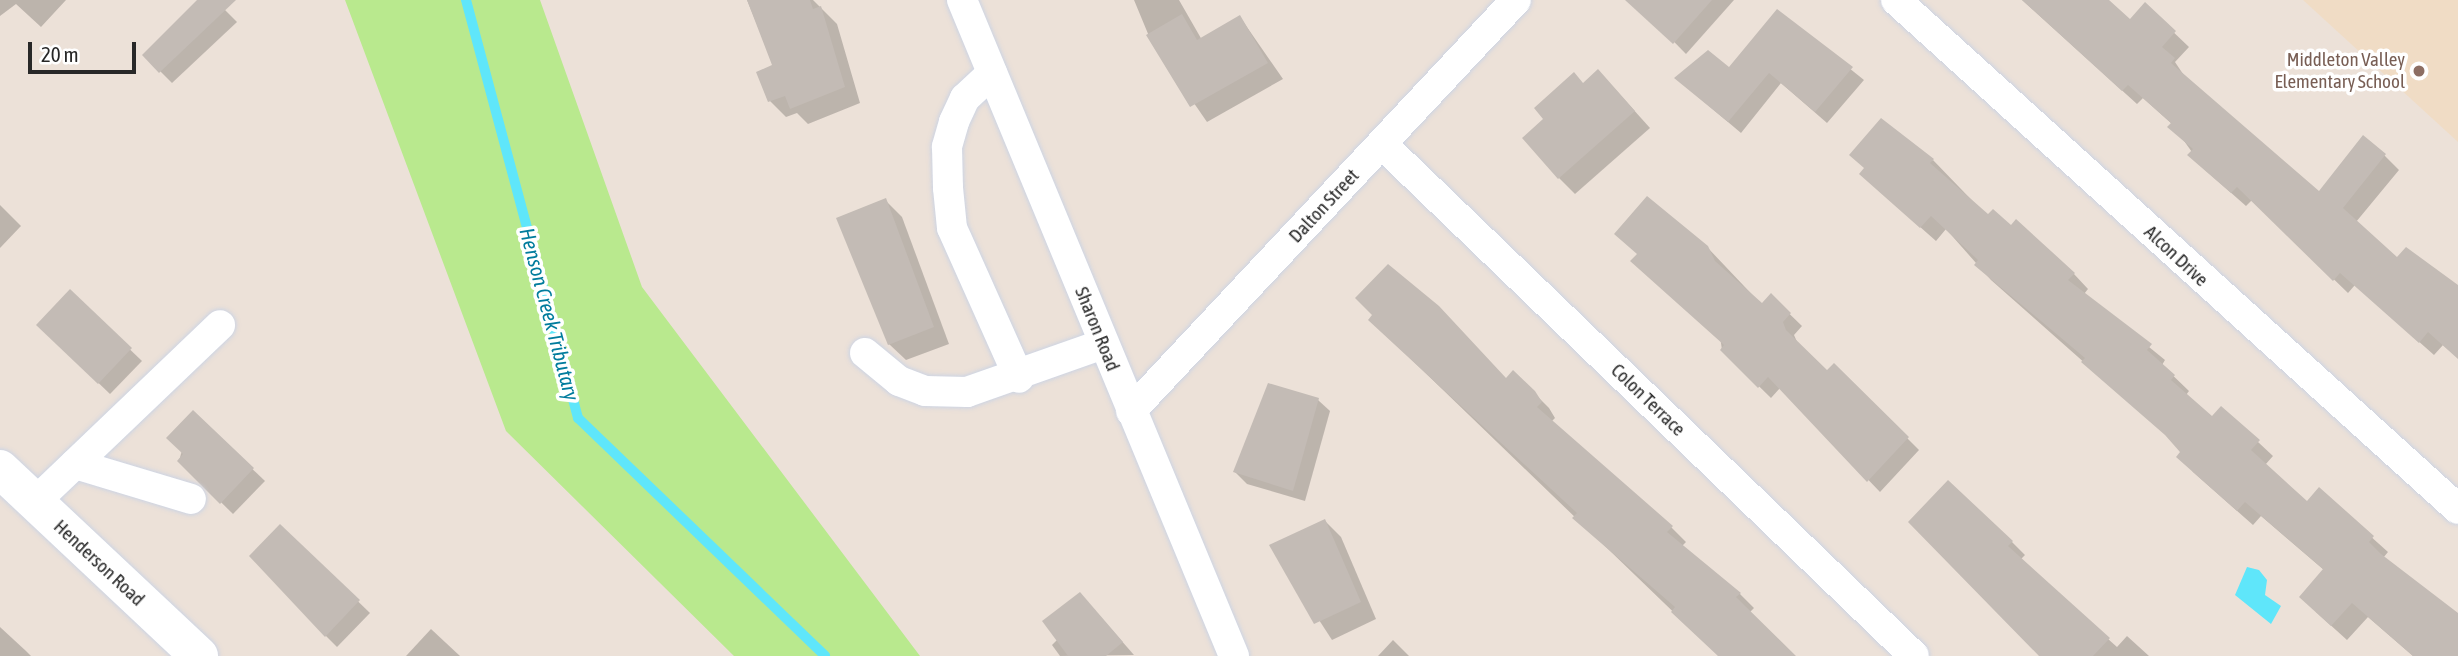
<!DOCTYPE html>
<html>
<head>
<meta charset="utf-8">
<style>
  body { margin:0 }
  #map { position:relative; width:2458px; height:656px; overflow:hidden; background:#ece1d8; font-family:"Asap Condensed",sans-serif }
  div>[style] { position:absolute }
  .education>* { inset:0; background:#f0dcc5 }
  .green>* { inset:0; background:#b9e98e }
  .water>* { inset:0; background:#5fe6fa }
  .shadow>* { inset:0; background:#0003 }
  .stream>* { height:10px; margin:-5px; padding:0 5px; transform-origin:5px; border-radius:5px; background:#5fe6fa }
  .building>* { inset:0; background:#c3bbb5 }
  .roads { filter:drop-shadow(0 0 2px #cdd4e3) drop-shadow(0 0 2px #cdd4e3) }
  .minor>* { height:30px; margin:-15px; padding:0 15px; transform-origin:15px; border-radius:15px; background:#fff }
  .tertiary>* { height:38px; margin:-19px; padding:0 19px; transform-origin:19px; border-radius:19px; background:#fff }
  .dots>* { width:19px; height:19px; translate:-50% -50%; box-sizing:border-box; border:4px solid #fff; border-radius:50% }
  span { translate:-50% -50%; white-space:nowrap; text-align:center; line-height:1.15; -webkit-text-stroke:7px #fff; paint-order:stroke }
  .education-label { font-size:19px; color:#785e54 }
  .right { translate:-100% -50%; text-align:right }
  .street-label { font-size:19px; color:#282828 }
  .water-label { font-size:21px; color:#017c9d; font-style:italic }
  .scale { position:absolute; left:28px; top:42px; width:108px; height:32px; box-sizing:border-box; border:4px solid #282828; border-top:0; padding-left:9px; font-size:21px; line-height:24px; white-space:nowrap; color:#282828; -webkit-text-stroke:5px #fff; paint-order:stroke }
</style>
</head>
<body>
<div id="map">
  <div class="education">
    <div style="clip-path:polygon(2303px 0,2458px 0,2458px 142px)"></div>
  </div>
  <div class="green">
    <div style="clip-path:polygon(345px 0,540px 0,642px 287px,920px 656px,734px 656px,506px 431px)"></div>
  </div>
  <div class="water">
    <div style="clip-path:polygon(2247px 567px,2259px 570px,2267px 580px,2265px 595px,2281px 606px,2271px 624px,2235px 595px)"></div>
  </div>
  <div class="shadow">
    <div style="clip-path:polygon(0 0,66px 0,41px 27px,16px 4px,0 16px)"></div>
    <div style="clip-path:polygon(199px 0,215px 0,237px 22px,172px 83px,144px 55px)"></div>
    <div style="clip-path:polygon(747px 0,813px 0,837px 24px,860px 103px,808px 124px,797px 113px,786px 117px,770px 101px,774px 66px)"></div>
    <div style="clip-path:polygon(1134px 0,1179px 0,1202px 40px,1240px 17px,1283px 79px,1207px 122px,1151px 41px)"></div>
    <div style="clip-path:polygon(1633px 0,1734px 0,1686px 54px)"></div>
    <div style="clip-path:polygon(2022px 0,2107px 0,2130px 21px,2145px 5px,2189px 47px,2175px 62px,2185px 77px,2319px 194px,2363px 138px,2385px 156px,2399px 170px,2356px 222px,2397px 260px,2458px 287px,2458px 358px,2443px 345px,2434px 355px,2355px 285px,2348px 293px,2252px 200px,2246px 206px,2204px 169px,2172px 124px,2143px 98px,2137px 104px)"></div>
    <div style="clip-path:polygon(1778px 11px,1864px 80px,1827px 123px,1781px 83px,1741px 133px,1677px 79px,1729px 69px)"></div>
    <div style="clip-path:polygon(1583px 84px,1614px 88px,1650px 128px,1575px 194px,1559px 178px)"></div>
    <div style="clip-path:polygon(1933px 160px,1988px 217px,2074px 274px,2088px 289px,2084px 294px,2165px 360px,2162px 365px,2189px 391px,2186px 395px,2212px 418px,2258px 442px,2273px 456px,2265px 465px,2307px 503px,2319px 490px,2388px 552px,2383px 558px,2458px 616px,2458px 656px,2413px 656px,2368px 617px,2347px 640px,2316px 612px,2324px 570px,2261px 516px,2253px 525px,2193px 472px,2174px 442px,1991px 280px,1946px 229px,1936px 241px,1876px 188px)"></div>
    <div style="clip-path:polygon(885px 200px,902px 217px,949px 344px,906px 360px,889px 344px)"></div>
    <div style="clip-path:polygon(0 205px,21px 226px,0 248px)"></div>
    <div style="clip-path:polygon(1707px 247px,1762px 305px,1771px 296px,1802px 326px,1794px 335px,1798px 344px,1827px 373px,1834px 365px,1919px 450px,1880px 492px,1780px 388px,1771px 398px,1722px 350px)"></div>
    <div style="clip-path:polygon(70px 292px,142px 361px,110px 394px,38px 325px)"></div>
    <div style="clip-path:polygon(1385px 334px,1506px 380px,1513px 372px,1549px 408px,1555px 418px,1551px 422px,1671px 527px,1686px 542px,1681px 547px,1740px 594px,1754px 608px,1749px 613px,1793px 656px,1719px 656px)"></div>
    <div style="clip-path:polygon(1318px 400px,1330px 411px,1305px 501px,1247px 484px,1235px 472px)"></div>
    <div style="clip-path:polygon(193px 412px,265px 481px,233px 514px,179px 461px)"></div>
    <div style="clip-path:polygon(1325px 521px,1341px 537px,1376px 619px,1332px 640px,1271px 546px)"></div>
    <div style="clip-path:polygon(1910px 522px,2012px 542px,2025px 555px,2020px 560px,2117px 647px,2127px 636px,2149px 656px,2046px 656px)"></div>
    <div style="clip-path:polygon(280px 526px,370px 613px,337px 647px,326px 636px)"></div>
    <div style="clip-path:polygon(1091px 606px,1134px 655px,1060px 656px,1052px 645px)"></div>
    <div style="clip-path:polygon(0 627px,26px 651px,31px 656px,0 656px)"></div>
    <div style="clip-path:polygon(431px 629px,460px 656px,406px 656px)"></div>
    <div style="clip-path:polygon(1393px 640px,1409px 656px,1378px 656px)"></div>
  </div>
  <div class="stream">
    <div style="left:466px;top:0;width:433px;rotate:75deg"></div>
    <div style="left:578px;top:418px;width:343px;rotate:43.9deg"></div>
  </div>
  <div class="building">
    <div style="clip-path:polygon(197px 0,236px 0,159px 73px,142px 55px)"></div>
    <div style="clip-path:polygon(747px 0,810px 0,813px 9px,821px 6px,845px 87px,790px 109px,785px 96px,768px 102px,756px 72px,772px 65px)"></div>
    <div style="clip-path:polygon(1625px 0,1712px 0,1673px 44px)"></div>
    <div style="clip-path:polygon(2022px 0,2109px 0,2130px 19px,2145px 2px,2176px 31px,2162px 47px,2175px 58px,2171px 63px,2319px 191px,2363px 135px,2386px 154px,2343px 208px,2397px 257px,2406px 247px,2458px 285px,2458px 359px,2428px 332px,2419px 343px,2340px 273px,2333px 281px,2237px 187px,2231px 193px,2187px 155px,2193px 149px,2167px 127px,2171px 123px,2128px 85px,2122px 91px)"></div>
    <div style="clip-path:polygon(1777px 9px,1853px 67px,1815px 112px,1769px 73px,1728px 122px,1674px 78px,1708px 50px,1729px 67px)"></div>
    <div style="clip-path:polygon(1182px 14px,1197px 40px,1240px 15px,1268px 63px,1190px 107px,1146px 35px)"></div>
    <div style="clip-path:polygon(1598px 69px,1635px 111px,1558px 179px,1522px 138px,1543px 119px,1534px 108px,1574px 72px,1583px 83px)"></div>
    <div style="clip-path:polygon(1881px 118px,1934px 159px,1930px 163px,1988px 214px,1993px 209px,2011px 225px,2016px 219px,2075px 273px,2068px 280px,2152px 344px,2147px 350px,2175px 375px,2171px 380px,2212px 416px,2221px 406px,2260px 440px,2251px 450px,2307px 501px,2319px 487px,2374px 536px,2369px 542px,2381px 554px,2458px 613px,2458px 656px,2413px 656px,2352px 603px,2331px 626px,2299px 597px,2323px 569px,2245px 502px,2237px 511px,2176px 457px,2180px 452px,2165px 435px,2081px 362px,2085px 358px,1974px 265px,1978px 260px,1931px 216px,1920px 228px,1859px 174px,1864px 168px,1849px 155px)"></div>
    <div style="clip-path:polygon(1647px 196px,1708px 246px,1715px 261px,1762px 303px,1771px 293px,1791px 313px,1783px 322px,1786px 330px,1827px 370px,1834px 363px,1909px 437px,1867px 482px,1768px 377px,1758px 388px,1720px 350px,1724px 345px,1630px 261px,1637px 254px,1614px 234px)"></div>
    <div style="clip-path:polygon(886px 198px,934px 327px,888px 345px,836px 218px)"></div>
    <div style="clip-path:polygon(1388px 264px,1439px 306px,1506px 378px,1513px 370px,1535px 391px,1542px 402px,1537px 407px,1673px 526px,1667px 532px,1741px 593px,1736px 597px,1796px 656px,1718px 656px,1671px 612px,1675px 607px,1572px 518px,1577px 513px,1368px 320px,1372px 315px,1355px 298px)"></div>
    <div style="clip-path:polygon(70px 289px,132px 348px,98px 384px,36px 325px)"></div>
    <div style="clip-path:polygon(1268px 383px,1319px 398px,1293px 491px,1233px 472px)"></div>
    <div style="clip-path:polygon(193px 410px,254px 468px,220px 504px,177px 461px,183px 454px,166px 438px)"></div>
    <div style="clip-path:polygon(1948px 480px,2013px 541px,2008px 546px,2110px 638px,2093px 656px,2039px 656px,1908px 522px)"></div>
    <div style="clip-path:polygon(1325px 519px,1361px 602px,1314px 624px,1269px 545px)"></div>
    <div style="clip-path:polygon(280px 524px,360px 600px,325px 637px,249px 556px)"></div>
    <div style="clip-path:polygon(1080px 592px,1123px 642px,1106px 656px,1068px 656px,1042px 621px)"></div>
  </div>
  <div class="roads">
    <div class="minor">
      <div style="left:962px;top:0;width:710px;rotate:67.48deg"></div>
      <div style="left:1896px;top:0;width:758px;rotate:42.17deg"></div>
      <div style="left:992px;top:73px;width:37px;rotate:137deg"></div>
      <div style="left:965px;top:98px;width:26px;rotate:115deg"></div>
      <div style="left:954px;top:122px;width:26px;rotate:106deg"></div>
      <div style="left:947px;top:147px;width:41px;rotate:88.6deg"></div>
      <div style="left:948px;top:188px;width:40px;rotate:84.3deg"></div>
      <div style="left:952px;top:228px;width:164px;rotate:65.9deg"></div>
      <div style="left:1382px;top:144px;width:738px;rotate:43.9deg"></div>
      <div style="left:865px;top:353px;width:44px;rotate:39.5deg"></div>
      <div style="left:899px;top:381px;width:28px;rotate:21deg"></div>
      <div style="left:925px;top:391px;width:42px;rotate:1.4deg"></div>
      <div style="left:967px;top:392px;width:144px;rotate:-19.4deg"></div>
      <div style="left:1131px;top:411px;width:563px;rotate:-46.87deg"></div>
      <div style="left:75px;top:464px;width:121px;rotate:16.8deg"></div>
      <div style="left:35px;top:502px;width:256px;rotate:-43.7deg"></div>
    </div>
    <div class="tertiary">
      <div style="left:0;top:469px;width:273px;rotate:43.2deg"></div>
    </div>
  </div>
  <div class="dots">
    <div style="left:2419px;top:71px;background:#8d6e63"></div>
  </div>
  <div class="education-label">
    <span class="right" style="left:2405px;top:71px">Middleton Valley<br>Elementary School</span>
  </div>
  <div class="street-label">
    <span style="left:1324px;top:206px;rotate:-47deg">Dalton Street</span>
    <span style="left:2176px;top:256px;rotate:43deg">Alcon Drive</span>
    <span style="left:1097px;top:329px;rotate:68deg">Sharon Road</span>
    <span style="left:1648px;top:400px;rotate:44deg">Colon Terrace</span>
    <span style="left:99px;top:563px;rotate:43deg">Henderson Road</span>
  </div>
  <div class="water-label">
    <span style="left:550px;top:314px;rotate:75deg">Henson Creek Tributary</span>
  </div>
  <div class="scale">20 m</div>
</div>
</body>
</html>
